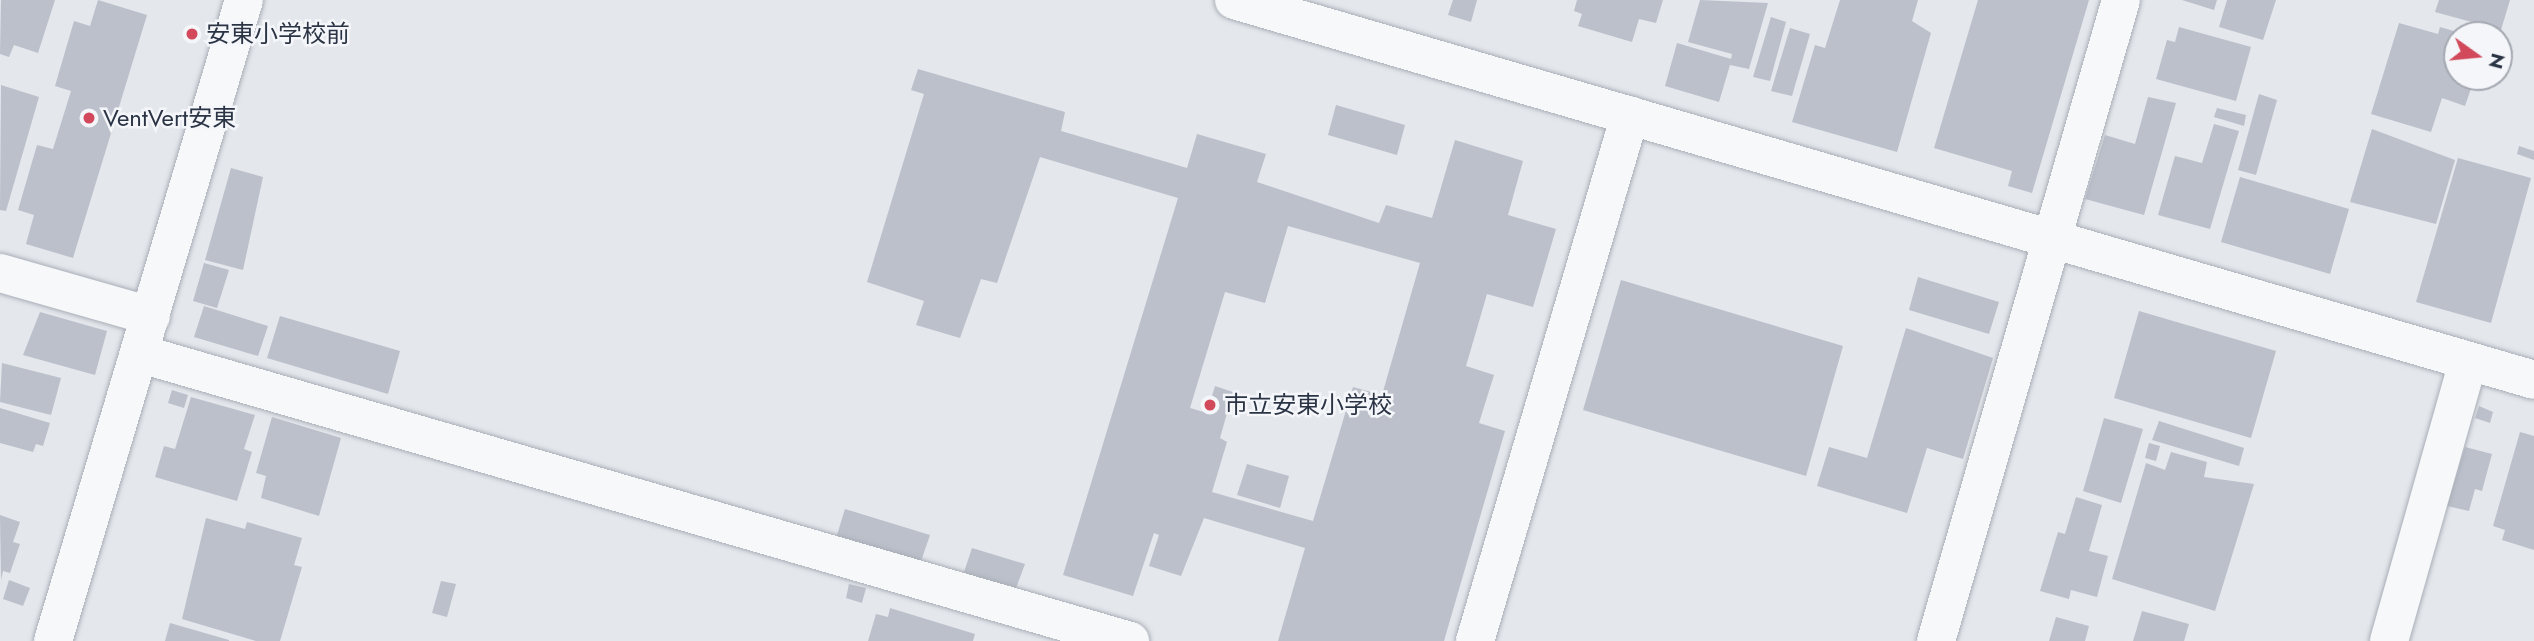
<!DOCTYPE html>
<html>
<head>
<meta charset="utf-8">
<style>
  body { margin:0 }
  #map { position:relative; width:2534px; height:641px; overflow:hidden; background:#e4e7ec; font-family:Jost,"Noto Sans JP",sans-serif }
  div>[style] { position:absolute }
  .building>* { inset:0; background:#bbc0ca }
  .roads { filter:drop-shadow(0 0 2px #a9aeb7) drop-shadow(0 0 2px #a9aeb7) }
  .minor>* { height:38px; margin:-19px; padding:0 19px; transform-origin:19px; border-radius:19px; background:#f7f8fa }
  .tertiary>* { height:38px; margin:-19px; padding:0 19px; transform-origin:19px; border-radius:19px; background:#f7f8fa }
  .dots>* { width:19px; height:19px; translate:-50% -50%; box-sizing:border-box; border:4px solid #f4f6f9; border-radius:50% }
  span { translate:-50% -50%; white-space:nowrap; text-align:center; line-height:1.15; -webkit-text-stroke:5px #f4f6f9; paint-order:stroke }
  .poi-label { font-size:24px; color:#2b3445 }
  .left { translate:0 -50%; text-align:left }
  .north { position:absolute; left:2443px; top:21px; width:70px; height:70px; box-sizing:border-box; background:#f4f6f9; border:2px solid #a4a8b1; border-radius:50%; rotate:105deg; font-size:19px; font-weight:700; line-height:28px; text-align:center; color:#2b3445 }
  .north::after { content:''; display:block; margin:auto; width:24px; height:32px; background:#d1495b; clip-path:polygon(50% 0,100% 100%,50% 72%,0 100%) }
</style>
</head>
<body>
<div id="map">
  <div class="building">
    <div style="clip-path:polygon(1px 0,55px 0,38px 53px,14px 45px,9px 57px,0 54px)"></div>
    <div style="clip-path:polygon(98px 0,147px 15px,73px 258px,26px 244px,34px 215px,18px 210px,37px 145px,53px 149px,71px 91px,55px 86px,74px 21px,90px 26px)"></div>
    <div style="clip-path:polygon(1453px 0,1477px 0,1471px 22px,1448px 15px)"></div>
    <div style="clip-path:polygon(1577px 0,1663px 0,1656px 23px,1639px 19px,1632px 42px,1578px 26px,1582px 14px,1574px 11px)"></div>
    <div style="clip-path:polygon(1700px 0,1768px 3px,1749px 69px,1730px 65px,1719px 102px,1665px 86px,1677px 43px,1731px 59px,1732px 54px,1688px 42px)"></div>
    <div style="clip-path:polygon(1840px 0,1918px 0,1912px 21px,1931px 33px,1897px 152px,1792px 122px,1815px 45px,1825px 48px)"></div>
    <div style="clip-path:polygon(1978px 0,2089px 0,2032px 193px,2008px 186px,2012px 171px,1934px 148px)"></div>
    <div style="clip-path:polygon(2182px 0,2217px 0,2214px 10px)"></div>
    <div style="clip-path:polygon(2227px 0,2276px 0,2263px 40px,2219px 27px)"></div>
    <div style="clip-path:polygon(2439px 0,2510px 0,2501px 30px,2435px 12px)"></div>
    <div style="clip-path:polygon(1771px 17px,1786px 22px,1770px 81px,1753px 77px)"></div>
    <div style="clip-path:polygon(2399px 23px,2438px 34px,2440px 27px,2464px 34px,2457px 35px,2457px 77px,2475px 77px,2465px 106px,2442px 98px,2431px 132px,2371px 114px)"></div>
    <div style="clip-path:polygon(2179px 27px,2251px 47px,2236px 101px,2156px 79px,2167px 40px,2175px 42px)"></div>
    <div style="clip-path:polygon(1790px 28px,1810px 34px,1792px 96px,1771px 91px)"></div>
    <div style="clip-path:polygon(evenodd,918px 69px,1065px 112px,1061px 131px,1187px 168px,1197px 134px,1266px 154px,1257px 182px,1379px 223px,1386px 205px,1432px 218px,1455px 140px,1523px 161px,1508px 215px,1556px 229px,1533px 307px,1487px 294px,1466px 366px,1494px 375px,1479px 423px,1505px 431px,1444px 641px,1278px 641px,1305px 548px,1204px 518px,1181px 576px,1149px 566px,1159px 535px,1154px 533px,1133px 596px,1063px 575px,1178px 198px,1040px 157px,997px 283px,981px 279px,960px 338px,916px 325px,924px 301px,867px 282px,924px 94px,911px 90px,918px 69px,1288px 226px,1420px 263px,1382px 395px,1353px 387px,1313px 521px,1212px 492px,1227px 442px,1220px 438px,1233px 392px,1215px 386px,1207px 413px,1190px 408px,1225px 292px,1265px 303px,1288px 226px)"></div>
    <div style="clip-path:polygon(1px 85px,39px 97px,6px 211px,0 210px)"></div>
    <div style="clip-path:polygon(2259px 94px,2277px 100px,2256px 175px,2238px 170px)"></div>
    <div style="clip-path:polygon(2148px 97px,2176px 103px,2144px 215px,2085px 199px,2105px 135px,2135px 144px)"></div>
    <div style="clip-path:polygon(1336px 105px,1405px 125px,1397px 155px,1328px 135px)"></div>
    <div style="clip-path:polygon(2217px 108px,2246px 115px,2244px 126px,2214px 117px)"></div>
    <div style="clip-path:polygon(2214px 124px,2239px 131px,2210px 229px,2158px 215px,2175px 156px,2202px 163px)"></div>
    <div style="clip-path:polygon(2372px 129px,2455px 160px,2436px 224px,2350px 202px)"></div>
    <div style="clip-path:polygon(2519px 146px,2534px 151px,2534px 160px,2517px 154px)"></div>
    <div style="clip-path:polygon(2458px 158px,2531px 178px,2491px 323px,2416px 302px)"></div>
    <div style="clip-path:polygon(231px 168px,263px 177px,243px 270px,205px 260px)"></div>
    <div style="clip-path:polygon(2240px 177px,2349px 209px,2330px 274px,2221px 242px)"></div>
    <div style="clip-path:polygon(204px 263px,229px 270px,217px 308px,193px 301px)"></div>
    <div style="clip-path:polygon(1918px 277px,1999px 302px,1989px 334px,1909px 310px)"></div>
    <div style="clip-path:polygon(1621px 280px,1843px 346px,1806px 476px,1583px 410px)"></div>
    <div style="clip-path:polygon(204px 306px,268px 326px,258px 356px,194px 337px)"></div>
    <div style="clip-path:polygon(2139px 311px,2276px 351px,2251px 438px,2114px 398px)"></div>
    <div style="clip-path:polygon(40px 312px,107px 331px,95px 375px,23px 355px)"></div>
    <div style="clip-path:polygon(280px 316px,400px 351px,388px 394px,267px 358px)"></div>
    <div style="clip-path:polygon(1906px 328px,1993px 358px,1963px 459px,1927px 448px,1907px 513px,1817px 486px,1829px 447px,1867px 458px)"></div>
    <div style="clip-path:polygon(2px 363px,61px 378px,51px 415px,0 402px)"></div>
    <div style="clip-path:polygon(172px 390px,188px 395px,184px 408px,168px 403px)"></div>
    <div style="clip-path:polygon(191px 397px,255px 415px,244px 449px,252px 452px,237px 501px,155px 477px,164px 446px,175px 449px)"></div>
    <div style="clip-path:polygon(2479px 406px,2493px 412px,2490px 423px,2475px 418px)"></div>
    <div style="clip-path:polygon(0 408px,50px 423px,43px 446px,36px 444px,33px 452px,0 443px)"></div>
    <div style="clip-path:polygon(272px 417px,341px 438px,319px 516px,261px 498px,266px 476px,256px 473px)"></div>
    <div style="clip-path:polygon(2104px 418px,2143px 429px,2121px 503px,2083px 491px)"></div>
    <div style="clip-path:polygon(2159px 421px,2244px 448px,2239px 466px,2152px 440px)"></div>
    <div style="clip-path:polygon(2520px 432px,2534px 436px,2534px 550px,2502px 540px,2505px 530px,2493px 526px)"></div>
    <div style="clip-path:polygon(2149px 443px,2160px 446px,2156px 461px,2145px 458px)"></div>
    <div style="clip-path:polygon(2465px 447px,2492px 454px,2482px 491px,2475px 489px,2469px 511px,2447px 506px)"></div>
    <div style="clip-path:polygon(2171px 452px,2207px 462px,2204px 477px,2254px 484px,2215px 611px,2112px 579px,2146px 463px,2165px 470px)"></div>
    <div style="clip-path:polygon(1247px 464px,1289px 476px,1280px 508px,1237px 495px)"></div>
    <div style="clip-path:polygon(2076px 497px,2102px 505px,2089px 551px,2108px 556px,2097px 597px,2071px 590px,2069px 599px,2040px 591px,2058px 532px,2065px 534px)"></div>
    <div style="clip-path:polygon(845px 509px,930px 535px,920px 564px,836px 538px)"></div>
    <div style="clip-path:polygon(0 515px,20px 522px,13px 542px,20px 544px,10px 573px,3px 571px,1px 580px)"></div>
    <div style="clip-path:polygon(206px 518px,245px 529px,247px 522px,302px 538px,294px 565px,302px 567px,280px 641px,256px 641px,182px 619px)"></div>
    <div style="clip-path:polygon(972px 548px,1025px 564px,1015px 591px,963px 575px)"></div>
    <div style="clip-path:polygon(9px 580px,30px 588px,23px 606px,3px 599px)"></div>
    <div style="clip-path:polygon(441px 581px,456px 584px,447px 617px,432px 613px)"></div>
    <div style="clip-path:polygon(849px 584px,866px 588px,862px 603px,846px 598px)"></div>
    <div style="clip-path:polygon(890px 608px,975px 634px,973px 641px,868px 641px,876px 614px,888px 617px)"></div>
    <div style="clip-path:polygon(2142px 611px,2189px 624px,2184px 641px,2133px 641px)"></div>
    <div style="clip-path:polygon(2056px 617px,2089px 626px,2085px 641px,2049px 641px)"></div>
    <div style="clip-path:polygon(170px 623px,229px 640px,229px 641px,165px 641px)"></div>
  </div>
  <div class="roads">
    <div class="minor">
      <div style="left:0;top:273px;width:157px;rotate:15.9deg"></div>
      <div style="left:141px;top:354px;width:1030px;rotate:16.18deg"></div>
      <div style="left:53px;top:641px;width:669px;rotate:-73.41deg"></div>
      <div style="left:1475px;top:641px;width:548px;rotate:-73.58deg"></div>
      <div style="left:1936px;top:641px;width:667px;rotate:-73.9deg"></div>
      <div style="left:2389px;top:641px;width:291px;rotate:-74.2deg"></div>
    </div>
    <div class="tertiary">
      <div style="left:1234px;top:0;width:1354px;rotate:16.29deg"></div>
    </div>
  </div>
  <div class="dots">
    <div style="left:192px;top:34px;background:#d1495b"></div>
    <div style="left:89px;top:118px;background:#d1495b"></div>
    <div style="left:1210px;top:405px;background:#d1495b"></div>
  </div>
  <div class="poi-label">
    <span class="left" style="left:206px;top:34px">安東小学校前</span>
    <span class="left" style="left:103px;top:118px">VentVert安東</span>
    <span class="left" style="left:1224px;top:405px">市立安東小学校</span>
  </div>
  <div class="north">N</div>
</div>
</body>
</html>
